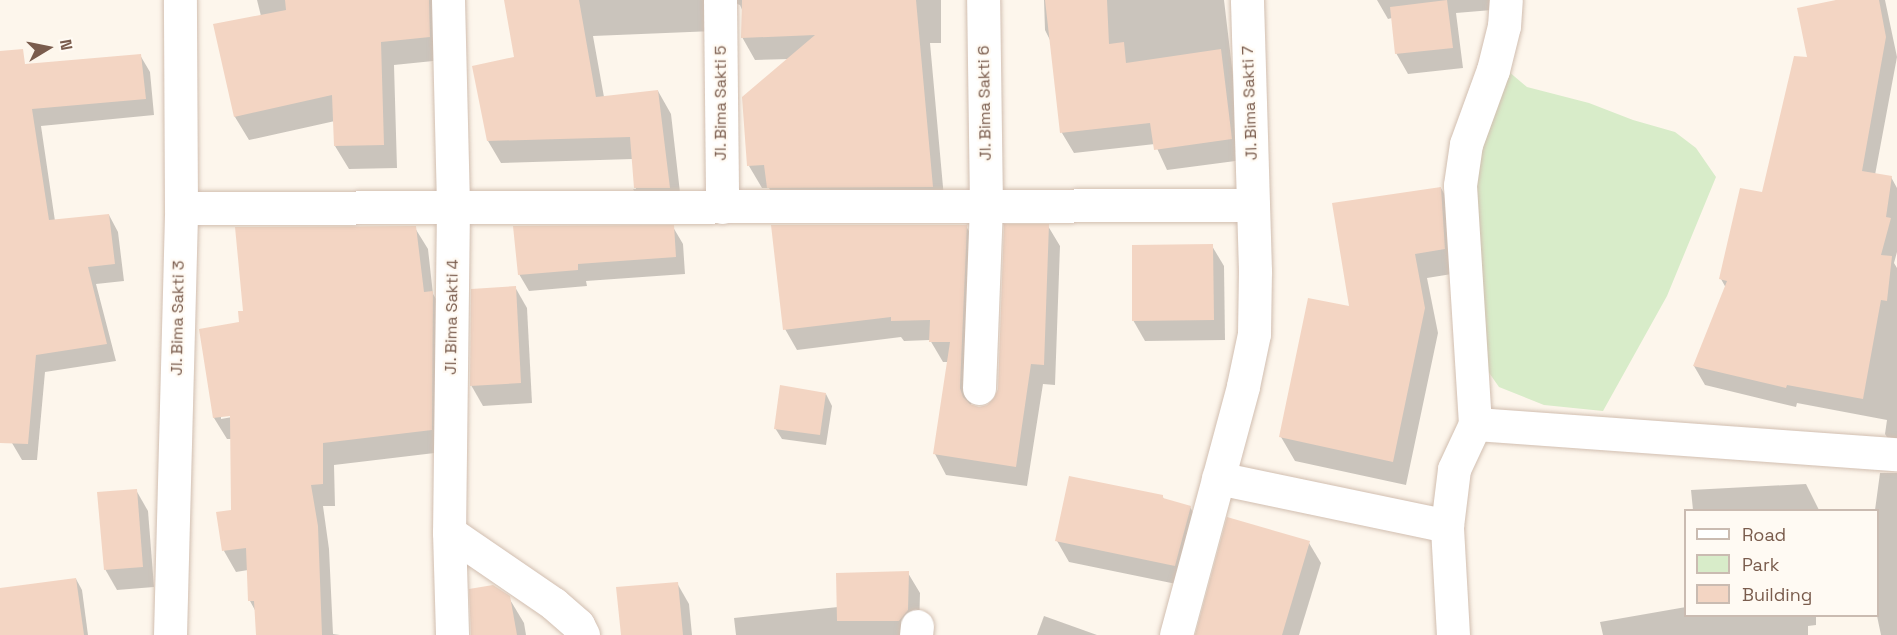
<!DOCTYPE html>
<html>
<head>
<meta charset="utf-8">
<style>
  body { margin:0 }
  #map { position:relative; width:1897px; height:635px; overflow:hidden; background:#fdf6ec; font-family:"Space Grotesk",sans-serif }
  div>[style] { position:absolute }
  .green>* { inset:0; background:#d8ecc9 }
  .shadow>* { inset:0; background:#0003 }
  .building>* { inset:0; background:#f3d5c3 }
  .roads { filter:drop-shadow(0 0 2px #d1beb0) drop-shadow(0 0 2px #d1beb0) }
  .minor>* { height:33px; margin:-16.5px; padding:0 16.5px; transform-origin:16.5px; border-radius:16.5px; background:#fff }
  span { translate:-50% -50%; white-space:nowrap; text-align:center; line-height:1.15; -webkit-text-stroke:4.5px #fffaf3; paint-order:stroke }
  .street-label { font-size:16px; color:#7a5c4d }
  .legend { position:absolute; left:1684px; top:509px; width:195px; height:108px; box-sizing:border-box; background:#fffaf3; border:2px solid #cabbb1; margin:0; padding:8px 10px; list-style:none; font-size:18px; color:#7a5c4d }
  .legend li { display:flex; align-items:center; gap:12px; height:30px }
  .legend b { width:30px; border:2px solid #cabbb1 }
  .north { position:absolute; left:18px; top:18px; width:60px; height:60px; -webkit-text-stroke:4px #fffaf3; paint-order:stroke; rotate:80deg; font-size:16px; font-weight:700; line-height:24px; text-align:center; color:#7a5c4d }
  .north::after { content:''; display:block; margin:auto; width:21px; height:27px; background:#7a5c4d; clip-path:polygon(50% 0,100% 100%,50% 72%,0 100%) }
</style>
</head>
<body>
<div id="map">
  <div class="green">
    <div style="clip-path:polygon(1508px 71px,1527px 87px,1589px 103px,1633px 120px,1675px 132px,1696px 148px,1716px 177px,1667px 296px,1603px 411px,1544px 405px,1499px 387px,1485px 367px,1478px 325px,1476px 173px,1481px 149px)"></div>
  </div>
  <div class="shadow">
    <div style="clip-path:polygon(257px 0,440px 0,443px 60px,394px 65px,397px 168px,349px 169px,335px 146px,335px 121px,249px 140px,235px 117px,215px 25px,261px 16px)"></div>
    <div style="clip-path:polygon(506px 0,941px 0,941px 43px,930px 43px,945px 209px,782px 210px,769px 188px,762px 188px,749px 166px,790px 59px,755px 60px,742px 37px,743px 12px,740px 5px,734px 3px,714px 31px,593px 36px,604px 97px,658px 91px,671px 114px,682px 210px,645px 210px,633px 189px,636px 189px,633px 159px,501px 163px,488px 141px,516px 58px)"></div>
    <div style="clip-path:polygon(1044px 0,1224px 0,1243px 160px,1167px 170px,1155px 144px,1074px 153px,1062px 133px,1051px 42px,1045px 30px)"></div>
    <div style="clip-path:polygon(1377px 0,1491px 0,1492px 10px,1456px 13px,1463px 68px,1408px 74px,1396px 53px,1392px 18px,1388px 19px)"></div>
    <div style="clip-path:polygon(1836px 0,1885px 0,1897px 57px,1875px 175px,1891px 177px,1897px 188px,1897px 252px,1894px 263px,1897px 268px,1897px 453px,1885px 434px,1887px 420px,1797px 403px,1796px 407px,1705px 385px,1694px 366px,1726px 288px,1721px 279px,1763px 194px,1809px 59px)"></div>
    <div style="clip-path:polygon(140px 55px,150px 72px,154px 115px,41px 126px,55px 221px,109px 215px,118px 232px,124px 281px,96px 284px,116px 361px,45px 372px,37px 460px,22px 460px,12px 443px,0 432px,0 63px,11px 67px)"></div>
    <div style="clip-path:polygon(1441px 188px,1454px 212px,1458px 273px,1427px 278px,1438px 333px,1406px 485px,1295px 461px,1281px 437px,1350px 308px)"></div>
    <div style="clip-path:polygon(966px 226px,977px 246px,971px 406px,979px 408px,988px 406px,996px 399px,1048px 226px,1060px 246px,1055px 385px,1043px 384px,1027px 486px,946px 475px,935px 454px,948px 362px,943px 362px,930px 340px,904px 341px,901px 337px,797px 350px,785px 329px)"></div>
    <div style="clip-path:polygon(673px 227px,683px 244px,685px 274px,586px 281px,587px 286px,529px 291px,519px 274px)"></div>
    <div style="clip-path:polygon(evenodd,415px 228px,428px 249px,433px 294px,445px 314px,443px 452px,334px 465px,335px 506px,323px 506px,329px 549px,333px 634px,340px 635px,257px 635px,256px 612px,250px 601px,248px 570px,236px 572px,224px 551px,233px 511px,232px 439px,227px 439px,214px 418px,244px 312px,415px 228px,221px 416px,238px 416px,221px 419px,221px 416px)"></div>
    <div style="clip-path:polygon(1212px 246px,1224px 266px,1225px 340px,1145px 341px,1133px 320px)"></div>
    <div style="clip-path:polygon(515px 287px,527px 308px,532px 403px,483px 406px,471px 385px)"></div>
    <div style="clip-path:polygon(826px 394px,832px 406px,826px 445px,782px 439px,775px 428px)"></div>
    <div style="clip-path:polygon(1880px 473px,1897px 473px,1897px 635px,1881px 635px,1877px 616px,1878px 510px,1875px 510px)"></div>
    <div style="clip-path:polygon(1806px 484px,1819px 510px,1693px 510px,1691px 490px)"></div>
    <div style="clip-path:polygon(136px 490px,148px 511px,154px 587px,117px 590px,105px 569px)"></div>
    <div style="clip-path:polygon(1163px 497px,1164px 500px,1190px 507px,1202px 528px,1186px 586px,1069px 562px,1057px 541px)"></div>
    <div style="clip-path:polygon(1309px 543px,1321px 563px,1299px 635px,1274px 635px)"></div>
    <div style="clip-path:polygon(908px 573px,920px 593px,919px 630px,914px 635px,736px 635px,734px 618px,838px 607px)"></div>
    <div style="clip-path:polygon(76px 579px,82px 590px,88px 635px,0 635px,0 589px)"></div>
    <div style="clip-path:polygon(677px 583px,689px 604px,692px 635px,622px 635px)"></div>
    <div style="clip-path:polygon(509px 598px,524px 623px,526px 635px,472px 635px)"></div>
    <div style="clip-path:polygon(1686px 607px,1686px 616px,1816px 616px,1816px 625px,1808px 626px,1808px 635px,1603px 635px,1600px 622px)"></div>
    <div style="clip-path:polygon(1044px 616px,1097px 635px,1037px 635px)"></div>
  </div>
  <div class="building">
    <div style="clip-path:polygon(285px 0,429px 0,430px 37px,381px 42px,384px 145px,334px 146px,332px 95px,234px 117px,213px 24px,286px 10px)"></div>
    <div style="clip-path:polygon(504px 0,579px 0,596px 97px,658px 90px,670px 188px,630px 188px,634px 188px,630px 137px,487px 141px,472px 66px,514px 57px)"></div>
    <div style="clip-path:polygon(742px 0,916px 0,933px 187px,767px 188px,764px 165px,747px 166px,742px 97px,815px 35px,741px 38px)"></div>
    <div style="clip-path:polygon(1045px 0,1107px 0,1109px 44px,1124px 42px,1126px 63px,1221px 49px,1232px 139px,1154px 150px,1150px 123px,1060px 133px)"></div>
    <div style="clip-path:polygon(1447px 0,1453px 48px,1395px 54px,1390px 7px)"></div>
    <div style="clip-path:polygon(1836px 0,1879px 0,1886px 37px,1862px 171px,1892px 176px,1886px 217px,1891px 218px,1881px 255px,1892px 256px,1887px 301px,1881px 300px,1863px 399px,1787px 385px,1786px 388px,1693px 366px,1727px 281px,1719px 279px,1740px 188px,1762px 192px,1794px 56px,1807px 57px,1797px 8px)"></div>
    <div style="clip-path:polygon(23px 49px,25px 64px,141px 54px,146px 99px,32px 109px,49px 220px,109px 214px,115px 264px,88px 267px,107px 344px,36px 355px,28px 444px,0 443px,0 51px)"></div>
    <div style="clip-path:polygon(1441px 187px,1445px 249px,1415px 254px,1425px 308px,1393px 462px,1279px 437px,1308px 298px,1349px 306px,1332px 203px)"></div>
    <div style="clip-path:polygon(1004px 224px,1049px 224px,1044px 365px,1031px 364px,1016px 467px,933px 454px,950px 342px,929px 342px,930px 320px,891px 321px,891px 317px,783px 330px,771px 225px,967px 225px,960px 388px,963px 397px,970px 404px,979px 407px,987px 405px,994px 398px,998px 389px)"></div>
    <div style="clip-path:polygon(674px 225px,676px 257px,578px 264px,578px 270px,518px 275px,513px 226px)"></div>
    <div style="clip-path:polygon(416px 226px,424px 292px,433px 291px,432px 430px,323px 443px,323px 484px,311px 485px,318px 526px,322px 635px,256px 635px,254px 601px,248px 601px,246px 548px,222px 551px,216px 512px,231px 510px,230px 416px,213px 418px,199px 329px,239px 322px,238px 311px,243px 311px,235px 227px)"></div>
    <div style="clip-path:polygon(1213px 244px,1214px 320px,1132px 321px,1132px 245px)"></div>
    <div style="clip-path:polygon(516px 286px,521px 383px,470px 386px,471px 289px)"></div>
    <div style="clip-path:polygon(780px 385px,826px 393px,820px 435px,774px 429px)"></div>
    <div style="clip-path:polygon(1069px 476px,1163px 495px,1163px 498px,1191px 506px,1175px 566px,1055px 541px)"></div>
    <div style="clip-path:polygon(137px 489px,143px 567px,104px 570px,97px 492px)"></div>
    <div style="clip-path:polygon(1227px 517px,1310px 541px,1282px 635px,1195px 635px)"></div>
    <div style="clip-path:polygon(909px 571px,908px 610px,899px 621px,837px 621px,836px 573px)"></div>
    <div style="clip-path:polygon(76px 578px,84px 635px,0 635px,0 588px)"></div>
    <div style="clip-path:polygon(678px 582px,683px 635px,621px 635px,616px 587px)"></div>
    <div style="clip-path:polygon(493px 585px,510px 596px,517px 635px,471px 635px,469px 589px)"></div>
  </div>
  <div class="roads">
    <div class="minor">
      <div style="left:448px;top:0;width:207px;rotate:88.6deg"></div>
      <div style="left:453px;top:207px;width:325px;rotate:90.7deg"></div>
      <div style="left:449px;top:532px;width:103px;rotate:88.3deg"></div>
      <div style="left:720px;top:0;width:207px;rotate:89.4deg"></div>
      <div style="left:181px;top:208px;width:1072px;rotate:-0.16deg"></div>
      <div style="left:979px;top:388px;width:182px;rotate:-87.8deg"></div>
      <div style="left:986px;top:206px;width:206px;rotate:-90.8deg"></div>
      <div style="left:1475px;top:424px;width:423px;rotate:4.1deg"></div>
      <div style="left:1218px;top:478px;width:234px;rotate:11.8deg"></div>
      <div style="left:449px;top:532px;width:127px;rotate:34.4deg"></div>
      <div style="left:554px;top:604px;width:32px;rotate:41deg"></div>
      <div style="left:578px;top:625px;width:11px;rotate:63deg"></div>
      <div style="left:170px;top:635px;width:427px;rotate:-88.5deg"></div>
      <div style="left:181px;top:208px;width:208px;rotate:-90.3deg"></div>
      <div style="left:916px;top:635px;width:9px;rotate:-84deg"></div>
      <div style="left:1176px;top:635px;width:258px;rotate:-74.9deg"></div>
      <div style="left:1243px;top:386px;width:53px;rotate:-78.1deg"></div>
      <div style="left:1254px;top:334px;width:63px;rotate:-89.1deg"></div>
      <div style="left:1255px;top:271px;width:271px;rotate:-91.7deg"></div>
      <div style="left:1453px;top:635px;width:109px;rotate:-93.2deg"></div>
      <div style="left:1447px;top:526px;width:57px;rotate:-83deg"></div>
      <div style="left:1454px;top:469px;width:50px;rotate:-65deg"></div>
      <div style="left:1475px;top:424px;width:239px;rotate:-93.6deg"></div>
      <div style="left:1460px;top:185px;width:41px;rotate:-81.7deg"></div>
      <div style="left:1466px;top:144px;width:79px;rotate:-70deg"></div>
      <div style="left:1493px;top:70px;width:45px;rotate:-76deg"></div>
      <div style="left:1504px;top:26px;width:26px;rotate:-86deg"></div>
    </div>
  </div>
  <div class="street-label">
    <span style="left:721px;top:103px;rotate:-90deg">Jl. Bima Sakti 5</span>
    <span style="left:985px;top:103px;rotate:-91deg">Jl. Bima Sakti 6</span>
    <span style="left:1250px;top:103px;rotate:-92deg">Jl. Bima Sakti 7</span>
    <span style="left:452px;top:317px;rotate:-89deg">Jl. Bima Sakti 4</span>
    <span style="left:178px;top:318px;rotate:-89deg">Jl. Bima Sakti 3</span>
  </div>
  <ul class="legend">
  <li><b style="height:8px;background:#fff"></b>Road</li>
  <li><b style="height:16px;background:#d8ecc9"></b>Park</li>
  <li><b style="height:16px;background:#f3d5c3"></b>Building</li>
  </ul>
  <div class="north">N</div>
</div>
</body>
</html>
